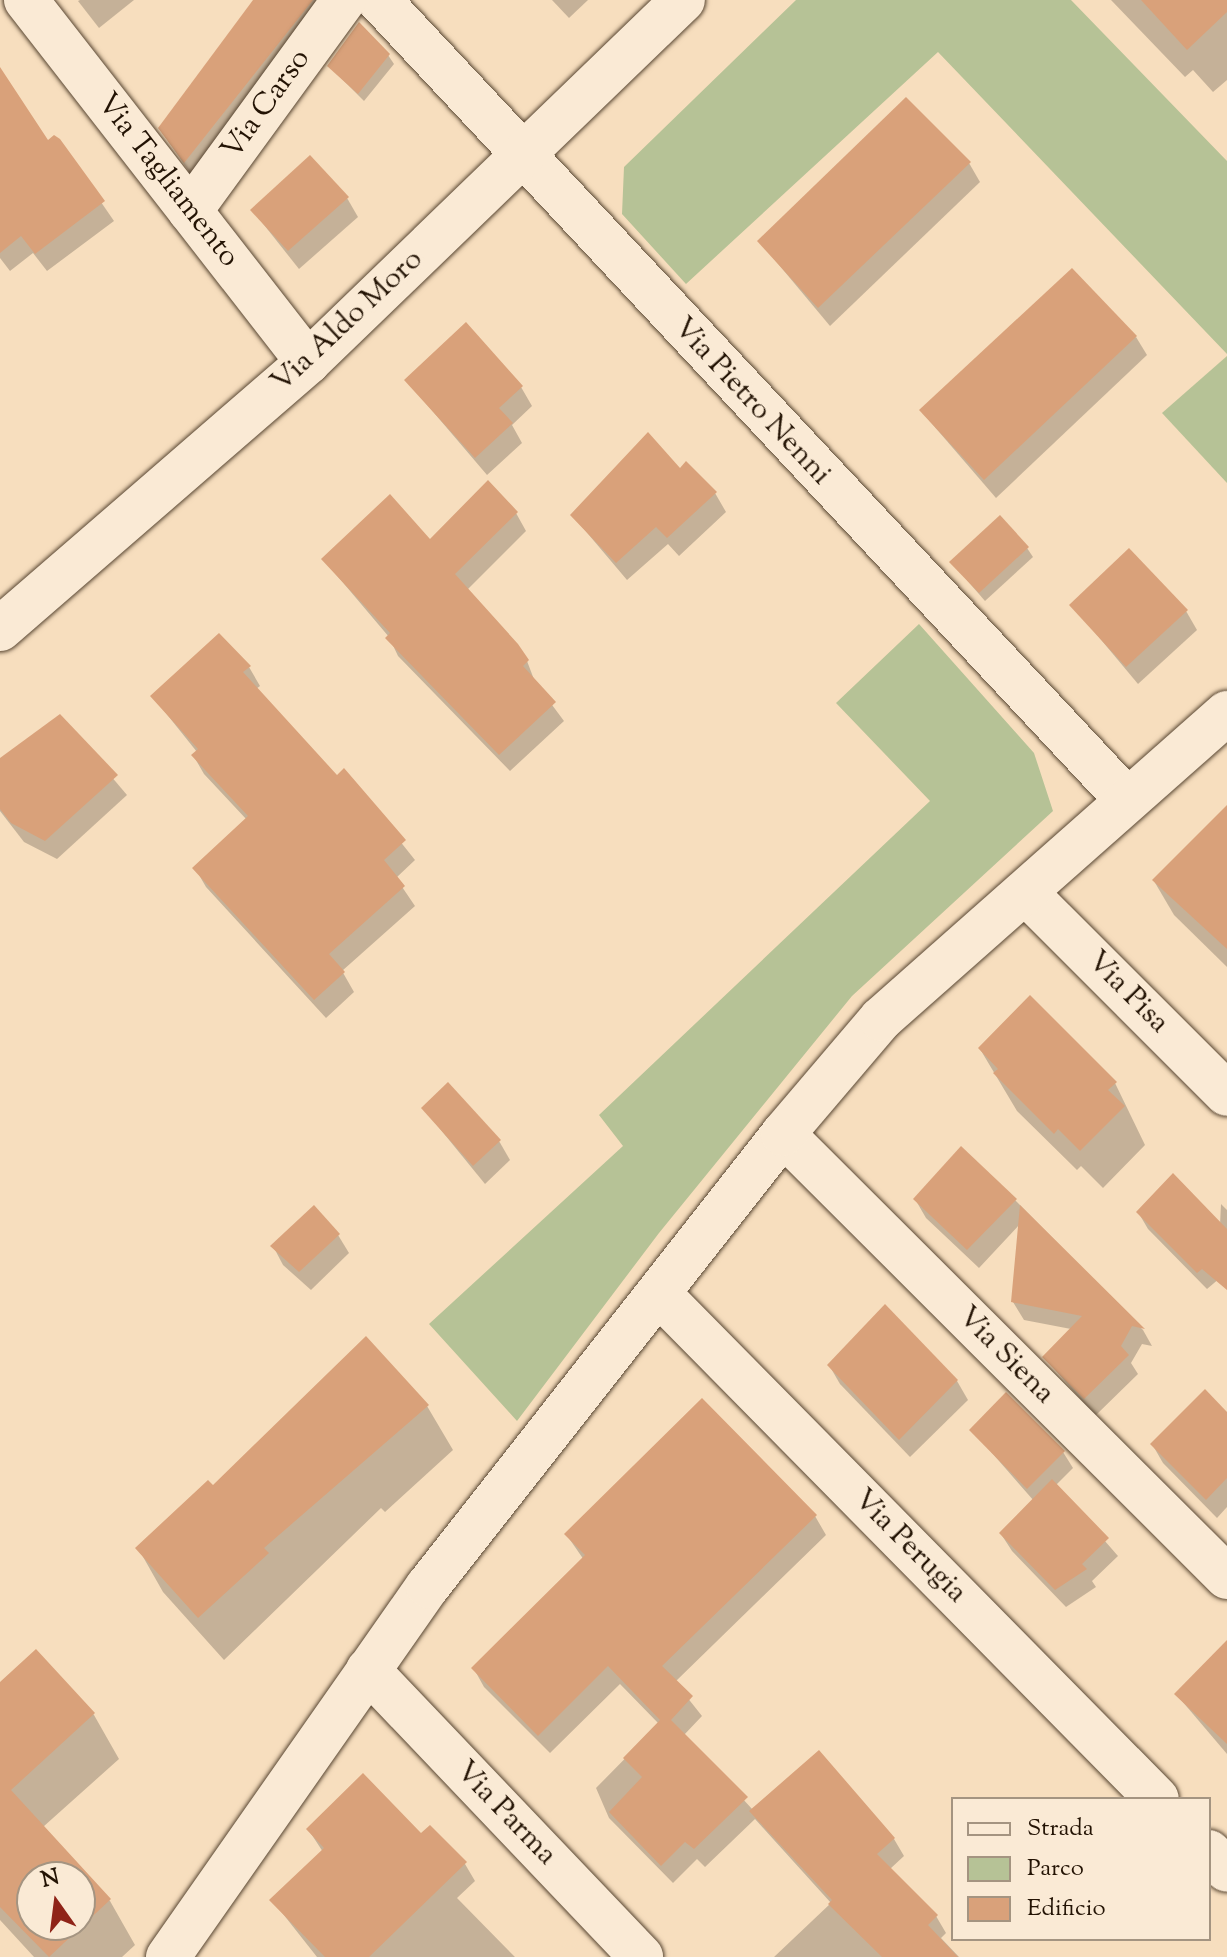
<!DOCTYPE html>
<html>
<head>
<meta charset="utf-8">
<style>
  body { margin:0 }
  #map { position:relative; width:1227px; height:1957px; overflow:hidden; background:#f7debe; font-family:"Sorts Mill Goudy",serif }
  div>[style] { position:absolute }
  .green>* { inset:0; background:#b6c296 }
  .shadow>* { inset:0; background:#0003 }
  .building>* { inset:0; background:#d9a17a }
  .roads { filter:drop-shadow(0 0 2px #584632) drop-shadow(0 0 2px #584632) }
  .minor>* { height:44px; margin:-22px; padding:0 22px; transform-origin:22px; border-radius:22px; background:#faead5 }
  span { translate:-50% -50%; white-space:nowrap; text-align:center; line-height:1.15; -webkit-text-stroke:7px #faead5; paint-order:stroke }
  .street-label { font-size:30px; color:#231304 }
  .legend { position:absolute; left:951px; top:1797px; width:260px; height:144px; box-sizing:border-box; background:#faead5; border:2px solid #a49481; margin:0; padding:10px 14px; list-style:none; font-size:24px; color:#231304 }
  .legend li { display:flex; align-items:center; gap:16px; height:40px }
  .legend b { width:40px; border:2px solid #a49481 }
  .north { position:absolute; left:16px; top:1861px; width:80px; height:80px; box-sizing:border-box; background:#faead5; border:2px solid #a49481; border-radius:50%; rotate:346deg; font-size:22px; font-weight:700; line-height:32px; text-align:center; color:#231304 }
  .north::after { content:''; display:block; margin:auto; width:28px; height:36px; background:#8f2418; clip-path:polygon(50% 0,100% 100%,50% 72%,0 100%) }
</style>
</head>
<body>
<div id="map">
  <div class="green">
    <div style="clip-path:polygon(796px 0,1071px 0,1227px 161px,1227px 354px,938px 52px,686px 284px,622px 214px,624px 167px)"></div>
    <div style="clip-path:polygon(1227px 356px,1227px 483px,1162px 413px)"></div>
    <div style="clip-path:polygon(919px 624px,1034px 753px,1053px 811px,852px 996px,659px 1233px,517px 1421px,429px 1324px,623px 1146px,599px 1115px,930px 801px,836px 703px)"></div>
  </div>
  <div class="shadow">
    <div style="clip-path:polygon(134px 0,99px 28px,78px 1px,80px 0)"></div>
    <div style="clip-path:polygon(257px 0,350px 0,203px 192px,160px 129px)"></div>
    <div style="clip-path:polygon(552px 0,588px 0,569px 18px)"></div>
    <div style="clip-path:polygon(1111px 0,1227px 0,1227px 80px,1213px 92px,1193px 70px,1185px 77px)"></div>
    <div style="clip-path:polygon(388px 55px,394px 64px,364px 101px,329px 66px)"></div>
    <div style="clip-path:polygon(0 78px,47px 143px,59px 141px,114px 221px,47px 271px,33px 253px,10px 271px,0 258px)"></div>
    <div style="clip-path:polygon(969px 163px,980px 182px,830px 326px,759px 241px)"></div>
    <div style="clip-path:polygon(347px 198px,358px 217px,299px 269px,253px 211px)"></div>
    <div style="clip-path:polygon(1136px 337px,1147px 355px,996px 498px,921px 411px)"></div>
    <div style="clip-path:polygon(406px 380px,521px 387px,532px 406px,512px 425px,522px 443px,487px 475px)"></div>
    <div style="clip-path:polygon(681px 471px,715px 493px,726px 512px,679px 556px,668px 544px,627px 580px,572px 515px)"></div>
    <div style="clip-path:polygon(516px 513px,526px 531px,467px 590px,527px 661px,535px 682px,564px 721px,510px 771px,398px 656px,389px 637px,323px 559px,430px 541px)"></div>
    <div style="clip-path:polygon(1027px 548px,1033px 557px,985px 601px,952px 563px)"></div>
    <div style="clip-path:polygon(1072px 605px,1186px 611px,1197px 630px,1138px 684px)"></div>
    <div style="clip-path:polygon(249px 667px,260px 686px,256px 689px,337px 778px,344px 771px,415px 860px,396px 878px,415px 906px,342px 971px,354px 992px,326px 1018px,206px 887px,195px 868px,247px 820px,204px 774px,193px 755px,197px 752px,153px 697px)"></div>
    <div style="clip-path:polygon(60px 716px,127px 795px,57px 859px,24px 842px,0 811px,0 763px)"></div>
    <div style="clip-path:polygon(1227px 837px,1227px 967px,1174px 915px,1154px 881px)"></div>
    <div style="clip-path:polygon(980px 1049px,1115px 1083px,1145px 1145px,1103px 1188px,1081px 1166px,1077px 1170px,1017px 1111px)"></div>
    <div style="clip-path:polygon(423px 1108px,499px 1141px,510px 1160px,485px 1184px)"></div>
    <div style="clip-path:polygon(915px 1199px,1015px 1200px,1143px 1330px,1152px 1346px,1142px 1344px,1131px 1363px,1138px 1374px,1095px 1416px,1044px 1357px,1071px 1329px,1024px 1320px,1013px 1302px,1020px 1224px,979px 1268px,926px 1218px)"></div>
    <div style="clip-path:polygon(1221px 1204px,1227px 1210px,1227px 1289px,1220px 1278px,1207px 1289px,1148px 1229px,1138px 1212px,1220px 1225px)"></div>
    <div style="clip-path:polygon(338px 1235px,349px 1253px,311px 1290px,283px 1265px,273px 1246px)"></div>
    <div style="clip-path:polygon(366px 1339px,427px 1406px,453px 1450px,385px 1512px,381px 1508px,224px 1660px,163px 1592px,138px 1548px,213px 1488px)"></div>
    <div style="clip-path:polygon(829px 1365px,957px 1381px,968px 1400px,910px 1457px,840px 1384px)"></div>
    <div style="clip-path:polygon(1227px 1415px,1227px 1507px,1217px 1518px,1163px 1463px,1152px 1444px)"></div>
    <div style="clip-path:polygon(972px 1430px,1063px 1452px,1073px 1468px,1056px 1485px,1118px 1556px,1092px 1581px,1096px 1587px,1066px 1607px,1012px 1551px,1001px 1534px,1034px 1501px)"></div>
    <div style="clip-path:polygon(815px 1516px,826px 1535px,675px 1682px,702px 1716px,684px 1735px,753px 1810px,894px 1839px,904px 1856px,890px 1869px,936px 1916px,946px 1933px,941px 1938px,959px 1957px,774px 1957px,831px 1903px,755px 1819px,705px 1867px,697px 1859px,673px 1883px,609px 1818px,596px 1788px,659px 1724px,620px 1684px,550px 1753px,484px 1687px,474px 1669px,584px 1560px,566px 1534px)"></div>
    <div style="clip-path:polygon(1227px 1651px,1227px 1754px,1176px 1694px)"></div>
    <div style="clip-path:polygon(evenodd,36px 1652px,94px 1715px,119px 1759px,43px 1827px,110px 1901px,135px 1945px,122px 1957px,34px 1957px,0 1920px,0 1685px,36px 1652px,32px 1877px,80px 1877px,80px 1925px,32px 1925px,32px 1877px)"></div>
    <div style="clip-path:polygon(308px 1829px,421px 1836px,465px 1864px,475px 1881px,457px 1898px,515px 1957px,317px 1957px,272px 1900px,323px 1852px)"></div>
  </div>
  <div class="building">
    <div style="clip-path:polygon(253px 0,313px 0,184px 163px,158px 128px)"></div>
    <div style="clip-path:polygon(1141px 0,1227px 0,1227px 12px,1187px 50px)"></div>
    <div style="clip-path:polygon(359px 22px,390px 54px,358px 94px,327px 66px)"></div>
    <div style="clip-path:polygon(0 67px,48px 140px,54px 135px,60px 139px,105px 201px,35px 254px,21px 236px,0 253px)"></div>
    <div style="clip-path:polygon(906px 97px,971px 162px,818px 308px,757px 241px)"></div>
    <div style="clip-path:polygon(310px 155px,349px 197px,288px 251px,250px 210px)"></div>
    <div style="clip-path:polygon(1072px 268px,1137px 336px,984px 480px,919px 410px)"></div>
    <div style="clip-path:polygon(466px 322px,523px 386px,499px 408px,513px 423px,475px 458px,404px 380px)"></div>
    <div style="clip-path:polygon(648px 432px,680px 468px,686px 461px,717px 492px,667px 538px,656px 527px,616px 563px,570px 515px)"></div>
    <div style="clip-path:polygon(488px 480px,518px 512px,455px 574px,518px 644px,529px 660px,523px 666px,556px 702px,499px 755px,385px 638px,390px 633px,321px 559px,390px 494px,430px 539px)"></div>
    <div style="clip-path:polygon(1000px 515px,1029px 547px,979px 593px,949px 562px)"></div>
    <div style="clip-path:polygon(1129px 548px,1188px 610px,1126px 667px,1069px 605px)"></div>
    <div style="clip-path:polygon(219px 633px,251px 666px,243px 672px,337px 775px,344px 768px,406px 840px,384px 860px,405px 886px,329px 954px,345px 972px,314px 1000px,192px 868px,248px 816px,191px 755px,198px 749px,150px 696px)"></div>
    <div style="clip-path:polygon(60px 714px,118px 775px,45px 841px,11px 823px,0 809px,0 758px)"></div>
    <div style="clip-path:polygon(1227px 805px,1227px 949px,1152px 880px)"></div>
    <div style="clip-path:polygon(1030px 995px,1117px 1082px,1108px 1090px,1125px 1106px,1080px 1151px,1058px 1129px,1054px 1134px,993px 1073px,998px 1069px,978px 1048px)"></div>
    <div style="clip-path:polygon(448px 1082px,501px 1140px,473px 1166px,421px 1108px)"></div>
    <div style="clip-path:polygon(961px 1146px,1017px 1199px,967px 1250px,913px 1199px)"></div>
    <div style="clip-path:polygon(1173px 1173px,1227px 1229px,1227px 1290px,1202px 1269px,1197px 1273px,1136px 1212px)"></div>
    <div style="clip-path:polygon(314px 1205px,340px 1234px,299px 1272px,270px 1246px)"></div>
    <div style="clip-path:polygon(1020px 1205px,1145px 1329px,1132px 1326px,1121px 1346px,1129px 1355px,1084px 1399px,1042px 1357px,1082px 1316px,1011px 1302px)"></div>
    <div style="clip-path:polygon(885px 1304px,958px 1380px,899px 1440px,827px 1365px)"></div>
    <div style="clip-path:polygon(366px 1336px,429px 1405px,264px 1548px,269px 1553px,198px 1618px,135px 1548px,208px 1480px,213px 1485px)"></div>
    <div style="clip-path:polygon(1205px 1389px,1227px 1412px,1227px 1478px,1206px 1500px,1150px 1444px)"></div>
    <div style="clip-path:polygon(1006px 1392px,1065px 1451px,1027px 1489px,969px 1430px)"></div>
    <div style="clip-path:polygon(702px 1398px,817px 1515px,662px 1666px,693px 1696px,671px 1720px,748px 1797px,694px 1849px,685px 1842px,661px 1866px,609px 1812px,642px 1777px,623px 1758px,660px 1720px,608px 1666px,538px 1736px,471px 1668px,585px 1555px,564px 1534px)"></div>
    <div style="clip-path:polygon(1052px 1479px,1109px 1538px,1082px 1564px,1087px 1569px,1055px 1590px,999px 1533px)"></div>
    <div style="clip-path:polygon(1227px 1640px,1227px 1744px,1174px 1694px)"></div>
    <div style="clip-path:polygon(evenodd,36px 1649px,95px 1713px,11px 1790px,111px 1899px,49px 1957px,0 1907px,0 1682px,36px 1649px,32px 1877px,80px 1877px,80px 1925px,32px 1925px,32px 1877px)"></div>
    <div style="clip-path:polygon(819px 1750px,895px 1838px,877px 1854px,938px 1915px,928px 1925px,958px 1957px,882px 1957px,828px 1904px,832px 1900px,749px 1811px)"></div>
    <div style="clip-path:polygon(363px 1773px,421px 1833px,430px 1825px,467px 1862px,369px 1957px,325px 1957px,269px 1900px,324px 1848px,306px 1829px)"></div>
  </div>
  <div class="roads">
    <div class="minor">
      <div style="left:26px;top:0;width:459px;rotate:52.1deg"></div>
      <div style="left:379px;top:0;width:1095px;rotate:46.92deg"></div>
      <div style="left:190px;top:211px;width:261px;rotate:-53.9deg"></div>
      <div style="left:0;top:629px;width:408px;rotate:-40.9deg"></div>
      <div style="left:308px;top:362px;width:521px;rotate:-43.99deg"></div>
      <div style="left:1026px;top:893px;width:284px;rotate:45deg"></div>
      <div style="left:783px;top:1134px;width:627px;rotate:44.94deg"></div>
      <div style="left:661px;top:1296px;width:706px;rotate:45.4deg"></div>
      <div style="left:368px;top:1670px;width:396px;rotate:46.4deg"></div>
      <div style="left:1209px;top:1852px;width:25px;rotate:45deg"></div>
      <div style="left:168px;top:1957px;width:453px;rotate:-55deg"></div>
      <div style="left:428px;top:1586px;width:575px;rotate:-51.85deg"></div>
      <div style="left:783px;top:1134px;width:151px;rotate:-49.6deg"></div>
      <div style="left:881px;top:1019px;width:462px;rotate:-41.5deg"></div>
    </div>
  </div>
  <div class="street-label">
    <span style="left:267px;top:105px;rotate:-54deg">Via Carso</span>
    <span style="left:167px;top:181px;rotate:52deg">Via Tagliamento</span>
    <span style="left:348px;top:322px;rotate:-43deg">Via Aldo Moro</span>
    <span style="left:751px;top:402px;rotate:47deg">Via Pietro Nenni</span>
    <span style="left:1127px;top:993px;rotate:45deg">Via Pisa</span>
    <span style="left:1005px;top:1356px;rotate:45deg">Via Siena</span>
    <span style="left:909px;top:1547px;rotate:45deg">Via Perugia</span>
    <span style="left:505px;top:1814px;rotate:46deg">Via Parma</span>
  </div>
  <ul class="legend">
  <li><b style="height:10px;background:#faead5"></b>Strada</li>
  <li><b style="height:22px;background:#b6c296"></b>Parco</li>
  <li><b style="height:22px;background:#d9a17a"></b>Edificio</li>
  </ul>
  <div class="north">N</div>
</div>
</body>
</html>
